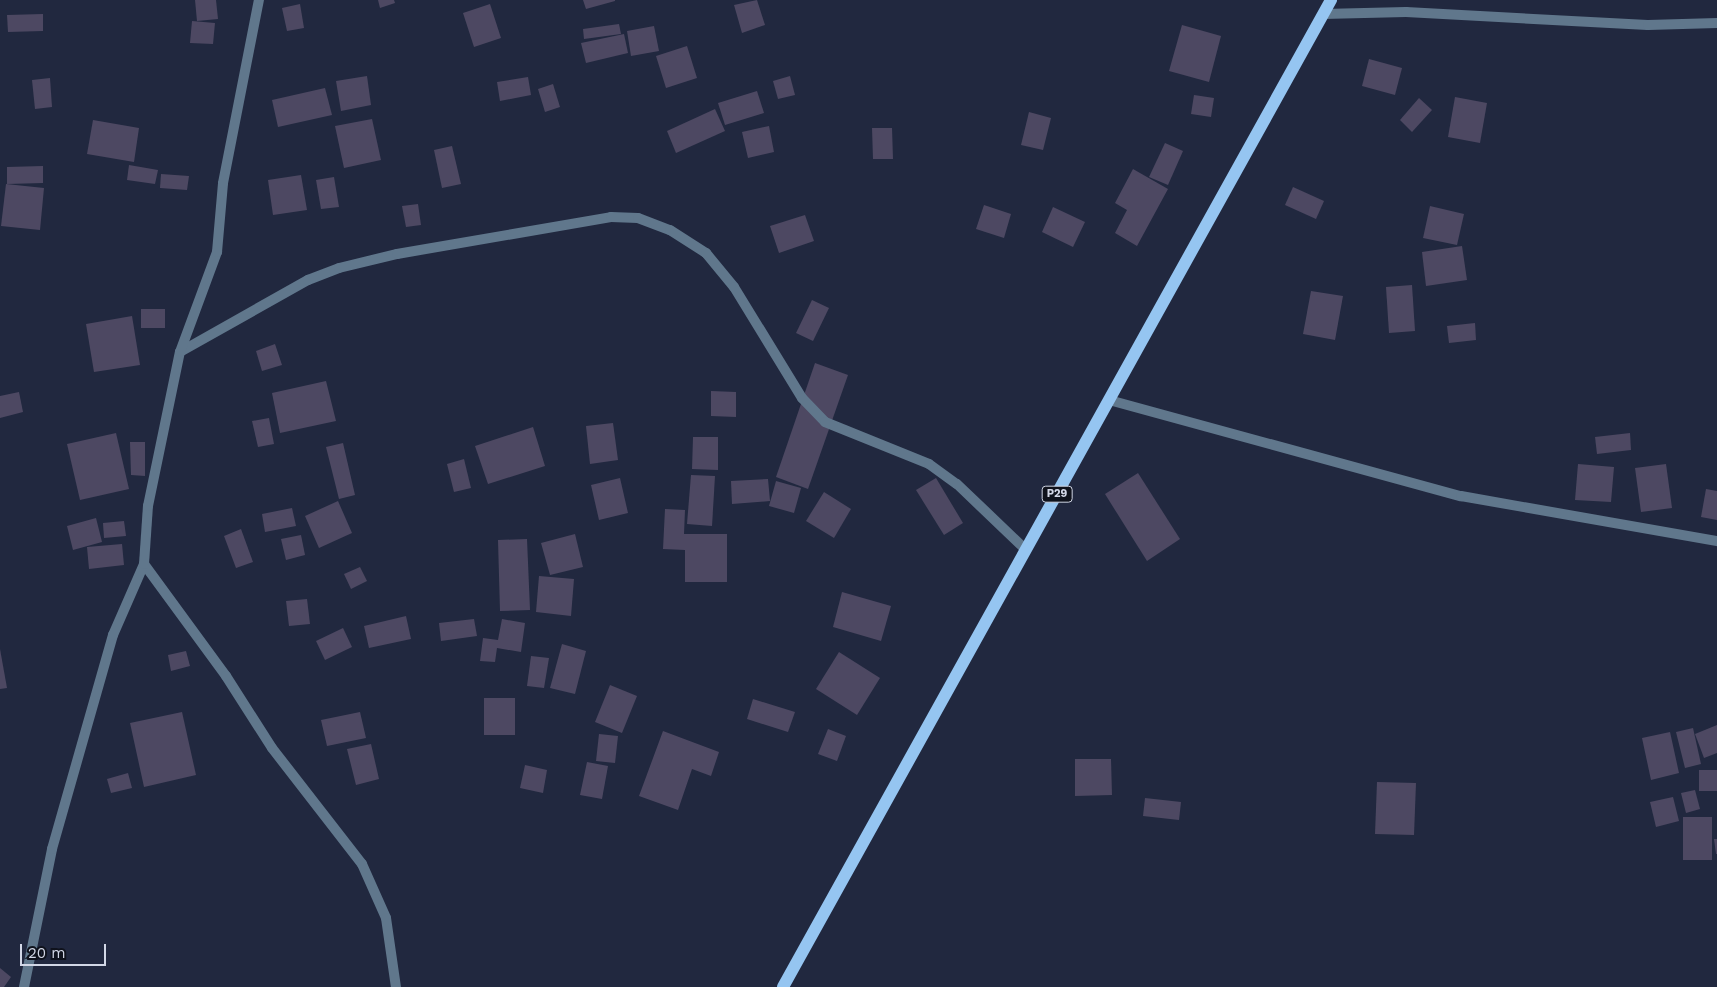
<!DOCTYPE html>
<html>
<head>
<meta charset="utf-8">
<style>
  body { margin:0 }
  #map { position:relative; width:1717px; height:987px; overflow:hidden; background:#21283f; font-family:"Work Sans",sans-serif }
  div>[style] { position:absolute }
  .building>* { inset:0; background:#4d4862 }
  .minor>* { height:10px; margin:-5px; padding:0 5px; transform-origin:5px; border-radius:5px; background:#60778c }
  .primary>* { height:12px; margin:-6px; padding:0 6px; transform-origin:6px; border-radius:6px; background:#95c5f1 }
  span { translate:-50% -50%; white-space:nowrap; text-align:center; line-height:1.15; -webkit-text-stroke:4px #0f121c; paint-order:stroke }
  .shield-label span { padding:1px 4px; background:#0f121c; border:1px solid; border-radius:4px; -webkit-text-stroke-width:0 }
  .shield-label { font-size:11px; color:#d2d7e6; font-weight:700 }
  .scale { position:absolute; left:20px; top:944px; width:86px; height:22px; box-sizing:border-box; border:2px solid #d2d7e6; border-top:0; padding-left:6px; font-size:15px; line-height:18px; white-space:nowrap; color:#d2d7e6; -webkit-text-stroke:4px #0f121c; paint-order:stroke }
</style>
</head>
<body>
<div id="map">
  <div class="building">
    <div style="clip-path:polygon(195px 0,216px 0,218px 19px,197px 21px)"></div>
    <div style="clip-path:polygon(378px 0,394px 0,395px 3px,380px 8px)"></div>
    <div style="clip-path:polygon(583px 0,615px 0,615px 1px,586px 9px)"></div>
    <div style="clip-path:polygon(757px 0,765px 25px,742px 33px,734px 5px)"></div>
    <div style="clip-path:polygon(300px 4px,304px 28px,287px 31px,282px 8px)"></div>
    <div style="clip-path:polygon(490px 4px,501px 38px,474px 47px,463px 13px)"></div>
    <div style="clip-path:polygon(43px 14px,43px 31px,8px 32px,7px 15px)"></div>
    <div style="clip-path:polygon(192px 21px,215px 23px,213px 44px,190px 43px)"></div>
    <div style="clip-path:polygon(619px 24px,621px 34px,584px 39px,583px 29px)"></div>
    <div style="clip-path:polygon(1182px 25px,1221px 36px,1209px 82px,1169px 71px)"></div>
    <div style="clip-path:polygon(654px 26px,659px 51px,631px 56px,627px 31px)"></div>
    <div style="clip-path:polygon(624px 34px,628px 53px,586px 63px,581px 43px)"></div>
    <div style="clip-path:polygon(687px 46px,697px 78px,666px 88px,656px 56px)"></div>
    <div style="clip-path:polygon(1369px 59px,1402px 68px,1395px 95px,1362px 86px)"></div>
    <div style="clip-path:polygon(367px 76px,371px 105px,341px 111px,336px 81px)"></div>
    <div style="clip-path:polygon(790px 76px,795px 95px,778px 99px,773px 81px)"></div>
    <div style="clip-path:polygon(528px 77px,531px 95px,500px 101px,497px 82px)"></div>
    <div style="clip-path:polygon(50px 78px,52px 107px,35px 109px,32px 80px)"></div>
    <div style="clip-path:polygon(553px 84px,560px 107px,545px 112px,538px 89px)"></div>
    <div style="clip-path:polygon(325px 88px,332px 115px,278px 127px,272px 100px)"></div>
    <div style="clip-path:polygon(757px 91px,764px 113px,725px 125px,718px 103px)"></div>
    <div style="clip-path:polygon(1194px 95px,1214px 98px,1211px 117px,1191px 114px)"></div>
    <div style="clip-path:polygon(1455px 97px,1487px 103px,1480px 143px,1448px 137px)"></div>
    <div style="clip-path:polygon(1419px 98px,1432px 110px,1412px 132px,1400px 120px)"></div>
    <div style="clip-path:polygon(715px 109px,725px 131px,676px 153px,667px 131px)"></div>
    <div style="clip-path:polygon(1029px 112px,1051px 118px,1043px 150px,1021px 145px)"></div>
    <div style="clip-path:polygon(372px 119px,381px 160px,344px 168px,335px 126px)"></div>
    <div style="clip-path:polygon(93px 120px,139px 128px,134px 162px,87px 154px)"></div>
    <div style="clip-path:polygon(769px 126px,774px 152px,748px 158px,742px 132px)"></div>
    <div style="clip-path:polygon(872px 128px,892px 128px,893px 159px,873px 159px)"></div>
    <div style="clip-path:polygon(1165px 143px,1183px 151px,1168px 185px,1149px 177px)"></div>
    <div style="clip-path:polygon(452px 146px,461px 184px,442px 188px,434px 150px)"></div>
    <div style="clip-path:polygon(129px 165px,158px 170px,155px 184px,127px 180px)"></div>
    <div style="clip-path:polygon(43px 166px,43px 183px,7px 184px,7px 167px)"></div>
    <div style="clip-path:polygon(1133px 169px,1168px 189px,1137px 246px,1115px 233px,1127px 210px,1115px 203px)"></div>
    <div style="clip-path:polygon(161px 174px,189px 176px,187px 190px,160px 188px)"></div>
    <div style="clip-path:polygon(301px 175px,307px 210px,273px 215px,268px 180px)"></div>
    <div style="clip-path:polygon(334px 177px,339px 207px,321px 209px,316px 180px)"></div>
    <div style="clip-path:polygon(6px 184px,44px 188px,40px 230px,1px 226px)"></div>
    <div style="clip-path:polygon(1293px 187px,1324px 201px,1316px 219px,1285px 205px)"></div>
    <div style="clip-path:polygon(418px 204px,421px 225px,406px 227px,402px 206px)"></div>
    <div style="clip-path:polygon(984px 205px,1011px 214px,1004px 238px,976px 229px)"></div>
    <div style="clip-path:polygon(1430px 206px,1464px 214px,1457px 245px,1423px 238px)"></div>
    <div style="clip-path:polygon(1053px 207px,1085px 222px,1073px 247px,1042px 232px)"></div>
    <div style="clip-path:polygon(805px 215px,814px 241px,779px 253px,770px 226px)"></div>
    <div style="clip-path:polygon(1462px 246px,1467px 280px,1426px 286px,1422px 252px)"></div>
    <div style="clip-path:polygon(1412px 285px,1415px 331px,1389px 333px,1386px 287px)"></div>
    <div style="clip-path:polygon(1311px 291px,1343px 296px,1335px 340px,1303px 334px)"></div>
    <div style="clip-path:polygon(812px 300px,829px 308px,813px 341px,796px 333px)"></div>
    <div style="clip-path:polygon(141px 309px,165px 309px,165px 328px,141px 328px)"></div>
    <div style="clip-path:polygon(132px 316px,140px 365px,94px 372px,86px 324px)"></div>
    <div style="clip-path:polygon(1475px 323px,1476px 340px,1449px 343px,1447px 326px)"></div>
    <div style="clip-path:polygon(275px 344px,282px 365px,262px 371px,256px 351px)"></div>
    <div style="clip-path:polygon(815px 363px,848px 375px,808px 489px,776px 477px)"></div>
    <div style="clip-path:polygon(326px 381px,336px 421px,280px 433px,272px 393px)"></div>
    <div style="clip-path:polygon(711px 391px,736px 392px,736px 417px,711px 416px)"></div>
    <div style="clip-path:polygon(19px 392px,23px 412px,0 418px,0 396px)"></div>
    <div style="clip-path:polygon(269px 418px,274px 444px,258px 447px,252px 421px)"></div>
    <div style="clip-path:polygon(613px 423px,618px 460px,590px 464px,586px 426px)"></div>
    <div style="clip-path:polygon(533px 427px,545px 466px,488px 484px,475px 446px)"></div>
    <div style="clip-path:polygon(116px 433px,129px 489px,80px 500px,67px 444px)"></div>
    <div style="clip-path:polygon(1630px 433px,1631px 450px,1597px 454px,1595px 437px)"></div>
    <div style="clip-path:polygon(693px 437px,718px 437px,718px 470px,692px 469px)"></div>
    <div style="clip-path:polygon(130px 442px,145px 442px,145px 476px,131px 475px)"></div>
    <div style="clip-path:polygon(343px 443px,355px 495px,339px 499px,326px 447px)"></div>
    <div style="clip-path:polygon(464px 459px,471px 488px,454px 492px,447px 464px)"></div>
    <div style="clip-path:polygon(1578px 464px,1614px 467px,1611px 502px,1575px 500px)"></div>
    <div style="clip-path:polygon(1666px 464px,1672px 508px,1641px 512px,1635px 468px)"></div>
    <div style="clip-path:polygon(1138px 473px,1180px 539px,1147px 561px,1105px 494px)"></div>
    <div style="clip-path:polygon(691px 475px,715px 476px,712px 526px,687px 524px)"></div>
    <div style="clip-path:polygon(620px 478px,628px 513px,599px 520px,591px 485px)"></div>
    <div style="clip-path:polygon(936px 478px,963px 523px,944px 535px,916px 490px)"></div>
    <div style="clip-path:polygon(768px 479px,770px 501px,732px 504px,731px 481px)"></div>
    <div style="clip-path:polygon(776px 481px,801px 488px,794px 513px,769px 506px)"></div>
    <div style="clip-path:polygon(1706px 489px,1717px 491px,1717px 520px,1701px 517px)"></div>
    <div style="clip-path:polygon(824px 492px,851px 509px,834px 538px,806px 521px)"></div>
    <div style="clip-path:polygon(338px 501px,352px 533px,319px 548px,305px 516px)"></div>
    <div style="clip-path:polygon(292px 508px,296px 526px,265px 532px,262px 514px)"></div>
    <div style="clip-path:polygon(665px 509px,685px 510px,684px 534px,727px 534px,727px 582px,685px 582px,685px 550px,663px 549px)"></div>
    <div style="clip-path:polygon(96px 518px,102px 542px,73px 550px,67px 526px)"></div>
    <div style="clip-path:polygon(124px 521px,126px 536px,104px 538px,103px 523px)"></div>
    <div style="clip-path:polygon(241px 529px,253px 562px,236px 568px,224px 536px)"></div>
    <div style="clip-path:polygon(575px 534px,583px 567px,550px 575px,541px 543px)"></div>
    <div style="clip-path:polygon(301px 535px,305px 555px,286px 560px,281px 539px)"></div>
    <div style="clip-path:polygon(527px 539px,530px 610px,500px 611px,498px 540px)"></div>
    <div style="clip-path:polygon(122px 544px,124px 565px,89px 569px,87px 547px)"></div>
    <div style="clip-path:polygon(360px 567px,367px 581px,351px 589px,344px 574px)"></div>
    <div style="clip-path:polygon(539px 576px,574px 579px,571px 616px,536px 612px)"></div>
    <div style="clip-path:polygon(842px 592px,891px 606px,881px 641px,833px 627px)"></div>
    <div style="clip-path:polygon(307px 599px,310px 624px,289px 626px,286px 601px)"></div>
    <div style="clip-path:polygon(406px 616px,411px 639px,369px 648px,364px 626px)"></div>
    <div style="clip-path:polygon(474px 619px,477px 636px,441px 641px,439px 623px)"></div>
    <div style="clip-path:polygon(502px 619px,525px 623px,521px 652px,497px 648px,495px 662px,480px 661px,483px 638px,498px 640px,497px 645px)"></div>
    <div style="clip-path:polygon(343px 628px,352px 647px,325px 660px,316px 641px)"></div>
    <div style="clip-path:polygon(562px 644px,586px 651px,575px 694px,550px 688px)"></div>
    <div style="clip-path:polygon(0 649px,7px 688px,0 689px)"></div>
    <div style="clip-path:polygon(186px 651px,190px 666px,171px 671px,168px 655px)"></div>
    <div style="clip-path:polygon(839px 652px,880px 678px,857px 715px,816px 689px)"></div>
    <div style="clip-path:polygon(531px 656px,549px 658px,544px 688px,527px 686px)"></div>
    <div style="clip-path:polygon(610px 685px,637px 696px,622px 733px,595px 722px)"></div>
    <div style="clip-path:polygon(484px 698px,515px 698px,515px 735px,484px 735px)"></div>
    <div style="clip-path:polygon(753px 699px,795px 712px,788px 732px,747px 719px)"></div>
    <div style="clip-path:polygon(182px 712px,196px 775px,144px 787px,130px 723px)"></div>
    <div style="clip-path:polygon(360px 712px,366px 738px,327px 746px,321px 720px)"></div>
    <div style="clip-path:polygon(1717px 725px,1717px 753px,1704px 758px,1695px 734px)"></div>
    <div style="clip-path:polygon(1693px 728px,1701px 764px,1685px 768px,1676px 732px)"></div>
    <div style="clip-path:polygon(828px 729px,846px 736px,837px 761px,818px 754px)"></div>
    <div style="clip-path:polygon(663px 731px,719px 752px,711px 776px,692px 769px,678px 810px,639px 796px)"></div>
    <div style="clip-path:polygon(1670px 732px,1679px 773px,1651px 780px,1642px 738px)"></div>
    <div style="clip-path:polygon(599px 734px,618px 736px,615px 763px,596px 761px)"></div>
    <div style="clip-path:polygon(371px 744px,379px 779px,356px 785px,347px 749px)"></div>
    <div style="clip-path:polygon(1075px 759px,1111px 759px,1112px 795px,1075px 796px)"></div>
    <div style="clip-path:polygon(587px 762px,608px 766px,602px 799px,580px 795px)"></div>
    <div style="clip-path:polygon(525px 765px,547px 770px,543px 793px,520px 788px)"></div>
    <div style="clip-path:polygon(1699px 770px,1717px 770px,1717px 791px,1699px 791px)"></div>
    <div style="clip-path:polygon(128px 773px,132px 788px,111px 793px,107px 779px)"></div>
    <div style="clip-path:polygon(1377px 782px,1416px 783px,1414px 835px,1375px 834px)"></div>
    <div style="clip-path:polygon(1695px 790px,1700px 809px,1686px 813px,1681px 793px)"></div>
    <div style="clip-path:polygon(1673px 797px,1679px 821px,1656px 827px,1650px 802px)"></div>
    <div style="clip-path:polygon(1145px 798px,1181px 802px,1179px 820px,1143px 816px)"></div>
    <div style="clip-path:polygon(1683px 817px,1712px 817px,1712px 860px,1683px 860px)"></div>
    <div style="clip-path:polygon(1714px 839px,1717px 839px,1717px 854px,1716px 854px)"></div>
    <div style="clip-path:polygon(0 968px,11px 977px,4px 987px,0 987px)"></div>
  </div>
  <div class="minor">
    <div style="left:1323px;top:14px;width:83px;rotate:-1.4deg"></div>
    <div style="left:1406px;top:12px;width:242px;rotate:3.1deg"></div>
    <div style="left:1648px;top:25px;width:69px;rotate:-1.7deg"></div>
    <div style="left:180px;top:352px;width:147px;rotate:-29.4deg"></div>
    <div style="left:308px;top:280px;width:33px;rotate:-21deg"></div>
    <div style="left:339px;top:268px;width:60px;rotate:-13.6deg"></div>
    <div style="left:397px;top:254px;width:217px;rotate:-9.8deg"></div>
    <div style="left:611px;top:217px;width:27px;rotate:2deg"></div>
    <div style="left:638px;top:218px;width:34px;rotate:21deg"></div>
    <div style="left:670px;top:230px;width:43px;rotate:32.6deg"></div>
    <div style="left:706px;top:253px;width:44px;rotate:50.5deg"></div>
    <div style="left:734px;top:287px;width:130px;rotate:58.5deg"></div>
    <div style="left:802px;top:398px;width:33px;rotate:46deg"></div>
    <div style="left:825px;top:422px;width:112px;rotate:22deg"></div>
    <div style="left:929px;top:464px;width:34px;rotate:36deg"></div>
    <div style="left:957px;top:484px;width:95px;rotate:43.7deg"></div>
    <div style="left:1109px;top:400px;width:365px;rotate:15.3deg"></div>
    <div style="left:1461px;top:496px;width:260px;rotate:10deg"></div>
    <div style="left:144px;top:564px;width:139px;rotate:53.8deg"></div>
    <div style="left:226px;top:676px;width:85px;rotate:57.4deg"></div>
    <div style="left:272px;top:748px;width:147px;rotate:52.2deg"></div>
    <div style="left:362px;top:864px;width:59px;rotate:66deg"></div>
    <div style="left:386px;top:918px;width:70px;rotate:81.8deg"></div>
    <div style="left:24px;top:987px;width:141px;rotate:-78.5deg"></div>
    <div style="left:52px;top:849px;width:223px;rotate:-74.1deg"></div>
    <div style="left:113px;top:635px;width:77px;rotate:-66.4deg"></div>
    <div style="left:144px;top:564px;width:58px;rotate:-86.1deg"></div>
    <div style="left:148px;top:506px;width:157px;rotate:-78.3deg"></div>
    <div style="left:180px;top:352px;width:107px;rotate:-69.7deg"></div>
    <div style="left:217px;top:252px;width:69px;rotate:-85deg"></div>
    <div style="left:223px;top:183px;width:187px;rotate:-78.9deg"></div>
  </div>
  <div class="primary">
    <div style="left:783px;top:987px;width:1129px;rotate:-60.96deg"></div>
  </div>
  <div class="shield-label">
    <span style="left:1057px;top:494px">P29</span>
  </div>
  <div class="scale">20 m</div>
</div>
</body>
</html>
